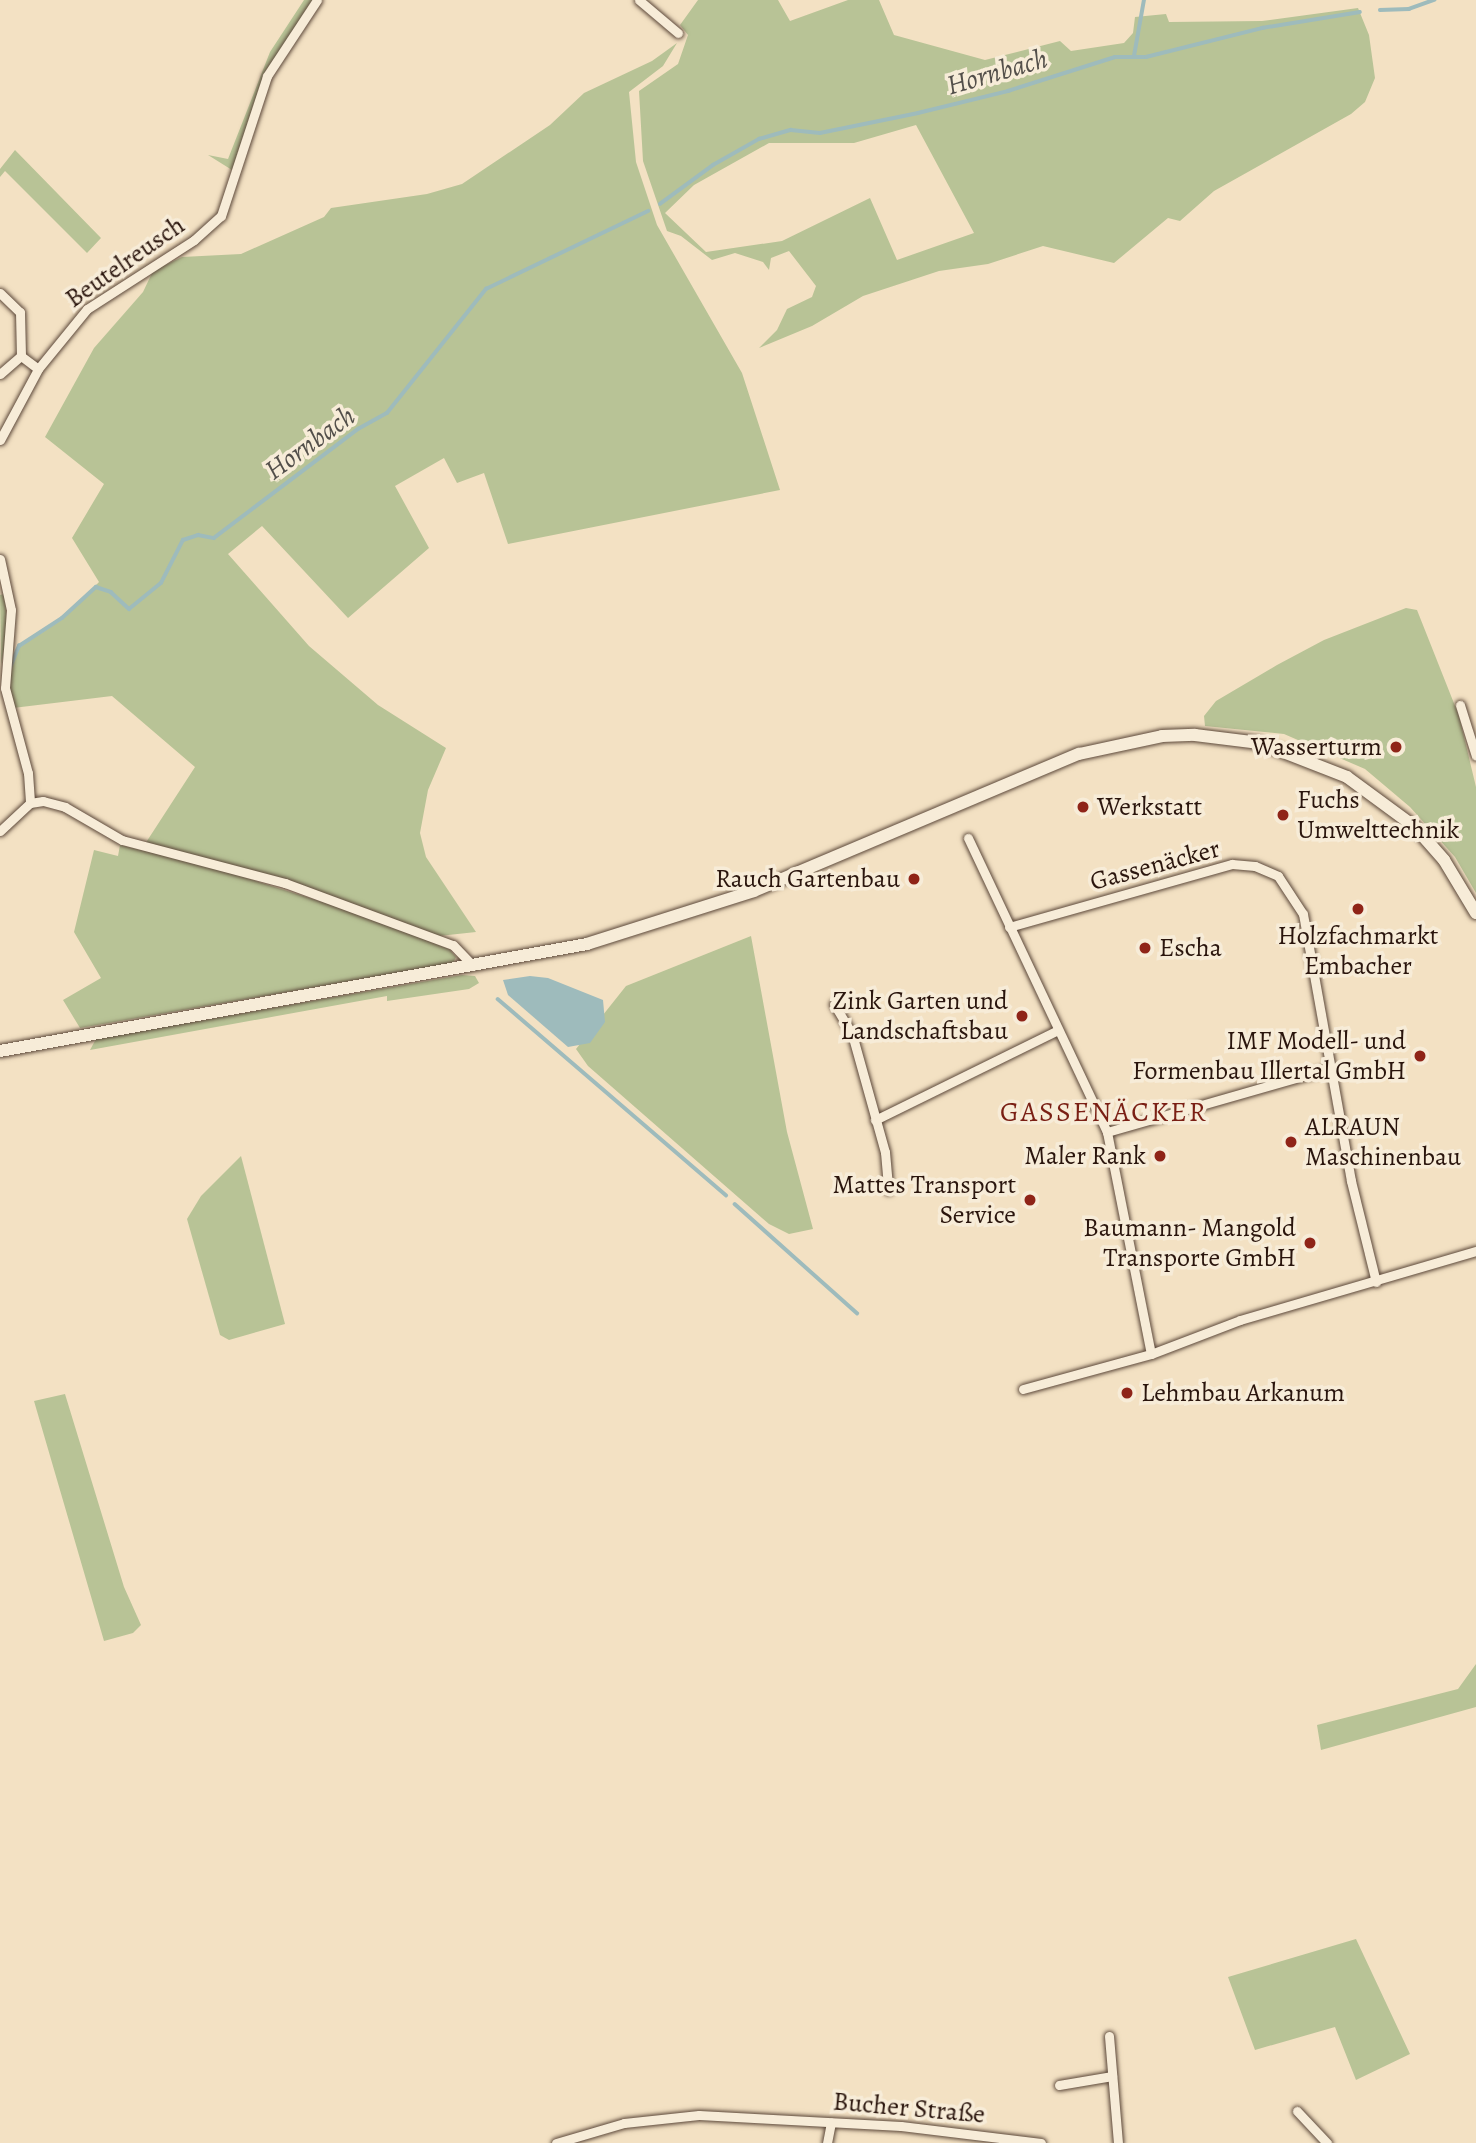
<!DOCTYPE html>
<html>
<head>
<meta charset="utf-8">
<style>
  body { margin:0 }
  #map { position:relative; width:1476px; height:2143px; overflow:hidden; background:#f3e1c3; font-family:Alegreya,serif }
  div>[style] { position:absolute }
  .green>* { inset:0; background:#b8c396 }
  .water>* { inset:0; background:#9ebbbc }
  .stream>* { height:3.5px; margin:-1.75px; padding:0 1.75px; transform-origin:1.75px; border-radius:1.75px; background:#9ebbbc }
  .roads { filter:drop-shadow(0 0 2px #5c483a) drop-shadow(0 0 2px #5c483a) }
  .minor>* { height:9px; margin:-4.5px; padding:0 4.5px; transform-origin:4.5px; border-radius:4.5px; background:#f7ecd8 }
  .secondary>* { height:12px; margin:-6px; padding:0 6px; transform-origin:6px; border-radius:6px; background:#f7ecd8 }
  .dots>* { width:19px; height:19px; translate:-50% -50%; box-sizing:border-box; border:4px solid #f7ecd8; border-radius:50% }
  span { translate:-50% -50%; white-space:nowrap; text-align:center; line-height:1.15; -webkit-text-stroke:7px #f7ecd8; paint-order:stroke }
  .street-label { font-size:26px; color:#2a150d }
  .poi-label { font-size:26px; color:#2a150d }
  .right { translate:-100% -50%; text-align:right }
  .left { translate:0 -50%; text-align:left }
  .water-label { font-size:28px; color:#534f4a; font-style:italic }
  .neighbourhood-label { font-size:28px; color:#7a1f14; letter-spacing:2px }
</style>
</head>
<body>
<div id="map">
  <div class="green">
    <div style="clip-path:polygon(304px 0,312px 0,262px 79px,232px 170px,208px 155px,228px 159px,270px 52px)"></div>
    <div style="clip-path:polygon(evenodd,698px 0,778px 0,790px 21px,848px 0,879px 0,894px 35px,985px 60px,1060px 41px,1071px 51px,1124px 43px,1133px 33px,1135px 17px,1166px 14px,1169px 22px,1262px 21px,1358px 8px,1369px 35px,1375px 78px,1365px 102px,1351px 114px,1214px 191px,1180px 221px,1168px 218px,1114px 263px,1043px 246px,988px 264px,939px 271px,863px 296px,812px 326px,759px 348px,777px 330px,787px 309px,812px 297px,816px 286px,789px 251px,771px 258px,769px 270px,763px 262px,735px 253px,712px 260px,681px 236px,667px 231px,643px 161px,639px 91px,678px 64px,688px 35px,680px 25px,698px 0,916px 125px,974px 233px,897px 260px,870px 198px,782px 241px,706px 252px,665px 213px,694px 185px,769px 143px,854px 143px,916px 125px)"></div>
    <div style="clip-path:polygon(677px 43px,663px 66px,629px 92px,636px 162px,657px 225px,742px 373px,780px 490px,508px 544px,484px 473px,457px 483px,444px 458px,395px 486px,429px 548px,348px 618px,262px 526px,228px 554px,309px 646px,378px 705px,446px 748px,428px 790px,420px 833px,426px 857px,476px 932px,439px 936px,277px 878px,145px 844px,195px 767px,112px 696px,13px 708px,8px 675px,20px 647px,63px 619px,99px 582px,72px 538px,104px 484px,45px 437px,94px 348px,143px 292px,153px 271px,182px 257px,241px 254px,324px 217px,331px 208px,427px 194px,462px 184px,550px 125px,584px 93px,652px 61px)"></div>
    <div style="clip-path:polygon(15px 150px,101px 238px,87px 253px,5px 171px,0 177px,0 169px)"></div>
    <div style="clip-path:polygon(4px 594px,8px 630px,1px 665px,0 595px)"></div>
    <div style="clip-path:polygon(1406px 608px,1417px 610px,1459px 716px,1476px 787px,1476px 893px,1455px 857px,1410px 807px,1365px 769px,1284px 734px,1205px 726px,1204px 716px,1216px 701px,1277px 665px,1324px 640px)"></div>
    <div style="clip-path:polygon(120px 845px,208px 866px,354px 912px,449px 949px,456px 957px,453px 963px,80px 1028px,63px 1000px,101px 978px,74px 932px,94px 850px,118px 856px)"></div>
    <div style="clip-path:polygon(751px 936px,787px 1132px,813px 1229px,789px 1234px,769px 1224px,588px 1066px,576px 1049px,626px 986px)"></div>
    <div style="clip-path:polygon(462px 975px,475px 976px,479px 983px,469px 989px,387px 1001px,387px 996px,90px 1050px,96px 1039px)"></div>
    <div style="clip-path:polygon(241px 1156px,285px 1324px,229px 1340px,220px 1335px,187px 1219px,201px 1196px)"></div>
    <div style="clip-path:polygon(65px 1394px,124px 1587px,141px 1625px,133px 1633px,104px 1641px,34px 1401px)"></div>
    <div style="clip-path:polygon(1476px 1664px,1476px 1707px,1321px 1750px,1317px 1725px,1458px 1689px)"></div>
    <div style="clip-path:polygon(1356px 1939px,1410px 2054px,1356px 2080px,1335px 2027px,1255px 2050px,1228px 1977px)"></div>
  </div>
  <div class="water">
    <div style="clip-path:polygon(530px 976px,548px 978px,603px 1000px,605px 1022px,590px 1043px,568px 1047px,508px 995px,503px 980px)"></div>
  </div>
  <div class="stream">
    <div style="left:1380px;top:10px;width:29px;rotate:-2deg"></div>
    <div style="left:1409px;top:9px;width:27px;rotate:-20deg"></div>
    <div style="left:1134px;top:56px;width:57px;rotate:-79.9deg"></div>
    <div style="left:660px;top:204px;width:66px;rotate:-36.3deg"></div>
    <div style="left:713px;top:165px;width:53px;rotate:-29.5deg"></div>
    <div style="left:759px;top:139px;width:33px;rotate:-16deg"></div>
    <div style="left:791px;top:130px;width:29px;rotate:6deg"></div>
    <div style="left:820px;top:133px;width:100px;rotate:-11.5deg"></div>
    <div style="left:918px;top:113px;width:93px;rotate:-13.7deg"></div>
    <div style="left:1008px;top:91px;width:112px;rotate:-17.6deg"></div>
    <div style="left:1115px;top:57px;width:31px"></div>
    <div style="left:1146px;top:57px;width:120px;rotate:-14deg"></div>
    <div style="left:1262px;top:28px;width:99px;rotate:-9.3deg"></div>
    <div style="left:10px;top:668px;width:24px;rotate:-68deg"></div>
    <div style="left:19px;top:646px;width:51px;rotate:-33.1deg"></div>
    <div style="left:62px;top:618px;width:46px;rotate:-42.4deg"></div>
    <div style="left:96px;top:587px;width:16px;rotate:18deg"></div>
    <div style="left:111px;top:592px;width:25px;rotate:43deg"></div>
    <div style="left:129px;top:609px;width:41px;rotate:-39.1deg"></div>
    <div style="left:161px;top:583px;width:48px;rotate:-62.9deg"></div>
    <div style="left:183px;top:540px;width:16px;rotate:-18deg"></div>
    <div style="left:198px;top:535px;width:16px;rotate:11deg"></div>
    <div style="left:214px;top:538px;width:181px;rotate:-37.1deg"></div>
    <div style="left:358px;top:429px;width:33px;rotate:-29deg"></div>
    <div style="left:387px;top:413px;width:159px;rotate:-51.4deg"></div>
    <div style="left:486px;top:289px;width:180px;rotate:-25.7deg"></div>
    <div style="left:498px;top:999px;width:301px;rotate:40.7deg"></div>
    <div style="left:735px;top:1204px;width:164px;rotate:41.8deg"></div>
  </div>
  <div class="roads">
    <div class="minor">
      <div style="left:639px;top:0;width:51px;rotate:40.2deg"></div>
      <div style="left:0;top:293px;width:28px;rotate:44deg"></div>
      <div style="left:20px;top:312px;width:44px;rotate:88.7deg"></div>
      <div style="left:21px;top:356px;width:21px;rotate:37deg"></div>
      <div style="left:0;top:374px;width:28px;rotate:-41deg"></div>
      <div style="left:0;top:440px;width:81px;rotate:-61.8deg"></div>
      <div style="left:38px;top:369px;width:77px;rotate:-50.8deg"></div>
      <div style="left:87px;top:309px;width:127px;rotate:-32.8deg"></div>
      <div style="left:194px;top:240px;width:36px;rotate:-42deg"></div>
      <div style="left:221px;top:216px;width:147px;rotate:-71.8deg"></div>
      <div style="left:267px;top:76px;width:91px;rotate:-56.7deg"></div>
      <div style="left:0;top:559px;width:52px;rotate:77.8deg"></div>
      <div style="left:11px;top:610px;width:78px;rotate:94.4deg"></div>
      <div style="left:5px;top:688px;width:88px;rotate:74.9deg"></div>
      <div style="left:28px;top:773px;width:30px;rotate:86deg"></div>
      <div style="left:1460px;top:705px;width:53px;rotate:72.6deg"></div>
      <div style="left:0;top:831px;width:41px;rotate:-43deg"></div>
      <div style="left:30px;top:803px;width:13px;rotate:-9deg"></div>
      <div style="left:43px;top:801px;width:23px;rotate:15deg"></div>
      <div style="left:65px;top:807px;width:66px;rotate:30.1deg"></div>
      <div style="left:122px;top:840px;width:169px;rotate:14.8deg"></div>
      <div style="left:285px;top:883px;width:179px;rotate:20.3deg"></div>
      <div style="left:453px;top:945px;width:29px;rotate:46deg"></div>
      <div style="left:968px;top:838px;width:325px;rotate:64.7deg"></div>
      <div style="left:1107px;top:1132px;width:226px;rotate:78.8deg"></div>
      <div style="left:1009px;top:927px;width:232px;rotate:-15.8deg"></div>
      <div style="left:1232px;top:864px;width:23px;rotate:5deg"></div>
      <div style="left:1255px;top:866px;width:25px;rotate:23deg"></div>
      <div style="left:1278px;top:876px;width:45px;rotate:56.7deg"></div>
      <div style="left:1303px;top:914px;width:271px;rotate:79.8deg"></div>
      <div style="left:1351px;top:1181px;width:104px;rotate:76.1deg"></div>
      <div style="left:834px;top:1004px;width:35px;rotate:59deg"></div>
      <div style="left:852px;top:1034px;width:123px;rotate:74.4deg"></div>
      <div style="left:885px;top:1152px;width:38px;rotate:85deg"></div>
      <div style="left:875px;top:1120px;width:204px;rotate:-26.2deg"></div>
      <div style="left:1107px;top:1132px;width:232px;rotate:-16deg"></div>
      <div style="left:1023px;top:1389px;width:133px;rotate:-15.3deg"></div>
      <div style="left:1151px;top:1354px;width:95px;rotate:-20.9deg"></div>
      <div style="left:1240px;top:1320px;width:246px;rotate:-16.3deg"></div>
      <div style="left:1109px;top:2036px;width:107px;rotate:85.2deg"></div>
      <div style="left:1059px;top:2085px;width:54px;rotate:-9.6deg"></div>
      <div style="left:1297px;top:2111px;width:44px;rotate:46.8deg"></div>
      <div style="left:556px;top:2143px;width:71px;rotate:-16.4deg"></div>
      <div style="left:624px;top:2123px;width:75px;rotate:-6.1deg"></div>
      <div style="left:699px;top:2115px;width:202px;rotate:3.1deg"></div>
      <div style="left:901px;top:2126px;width:141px;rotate:6.9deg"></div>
      <div style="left:827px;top:2143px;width:21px;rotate:-79deg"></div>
    </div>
    <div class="secondary">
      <div style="left:0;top:1051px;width:597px;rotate:-10.33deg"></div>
      <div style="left:587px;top:944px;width:175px;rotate:-17.6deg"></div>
      <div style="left:754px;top:891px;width:353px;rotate:-22.9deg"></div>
      <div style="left:1079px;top:754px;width:85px;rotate:-12.2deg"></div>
      <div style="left:1162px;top:736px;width:33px;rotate:-2deg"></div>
      <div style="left:1195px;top:735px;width:65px;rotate:7deg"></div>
      <div style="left:1260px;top:743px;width:93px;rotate:21.3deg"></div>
      <div style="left:1347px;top:777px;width:84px;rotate:36.3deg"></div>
      <div style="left:1415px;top:827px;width:44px;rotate:48.7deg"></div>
      <div style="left:1444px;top:860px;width:62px;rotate:58.9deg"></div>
    </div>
  </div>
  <div class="dots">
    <div style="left:1396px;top:747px;background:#8f2418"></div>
    <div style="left:1083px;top:807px;background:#8f2418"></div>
    <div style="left:1283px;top:815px;background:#8f2418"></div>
    <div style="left:914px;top:879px;background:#8f2418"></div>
    <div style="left:1358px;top:909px;background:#8f2418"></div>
    <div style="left:1145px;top:948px;background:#8f2418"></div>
    <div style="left:1022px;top:1016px;background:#8f2418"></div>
    <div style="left:1420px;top:1056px;background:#8f2418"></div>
    <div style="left:1291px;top:1142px;background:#8f2418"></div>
    <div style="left:1160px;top:1156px;background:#8f2418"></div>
    <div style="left:1030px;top:1200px;background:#8f2418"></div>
    <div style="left:1310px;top:1243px;background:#8f2418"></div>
    <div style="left:1127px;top:1393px;background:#8f2418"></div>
  </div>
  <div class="street-label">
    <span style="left:125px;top:262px;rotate:-35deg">Beutelreusch</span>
    <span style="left:1155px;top:865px;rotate:-15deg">Gassenäcker</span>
    <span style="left:909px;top:2108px;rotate:5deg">Bucher Straße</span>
  </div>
  <div class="poi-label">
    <span class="right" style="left:1382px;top:747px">Wasserturm</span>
    <span class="left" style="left:1297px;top:815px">Fuchs<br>Umwelttechnik</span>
    <span class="left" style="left:1097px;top:807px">Werkstatt</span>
    <span class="right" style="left:900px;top:879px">Rauch Gartenbau</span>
    <span style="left:1358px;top:951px">Holzfachmarkt<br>Embacher</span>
    <span class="left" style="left:1159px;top:948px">Escha</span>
    <span class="right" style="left:1008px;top:1016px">Zink Garten und<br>Landschaftsbau</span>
    <span class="right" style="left:1406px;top:1056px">IMF Modell- und<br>Formenbau Illertal GmbH</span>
    <span class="left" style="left:1305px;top:1142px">ALRAUN<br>Maschinenbau</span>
    <span class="right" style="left:1146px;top:1156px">Maler Rank</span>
    <span class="right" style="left:1016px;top:1200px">Mattes Transport<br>Service</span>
    <span class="right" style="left:1296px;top:1243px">Baumann- Mangold<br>Transporte GmbH</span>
    <span class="left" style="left:1141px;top:1393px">Lehmbau Arkanum</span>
  </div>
  <div class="water-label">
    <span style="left:997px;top:72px;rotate:-16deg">Hornbach</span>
    <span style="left:310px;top:443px;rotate:-36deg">Hornbach</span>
  </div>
  <div class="neighbourhood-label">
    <span style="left:1104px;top:1112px">GASSENÄCKER</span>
  </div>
</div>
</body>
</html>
